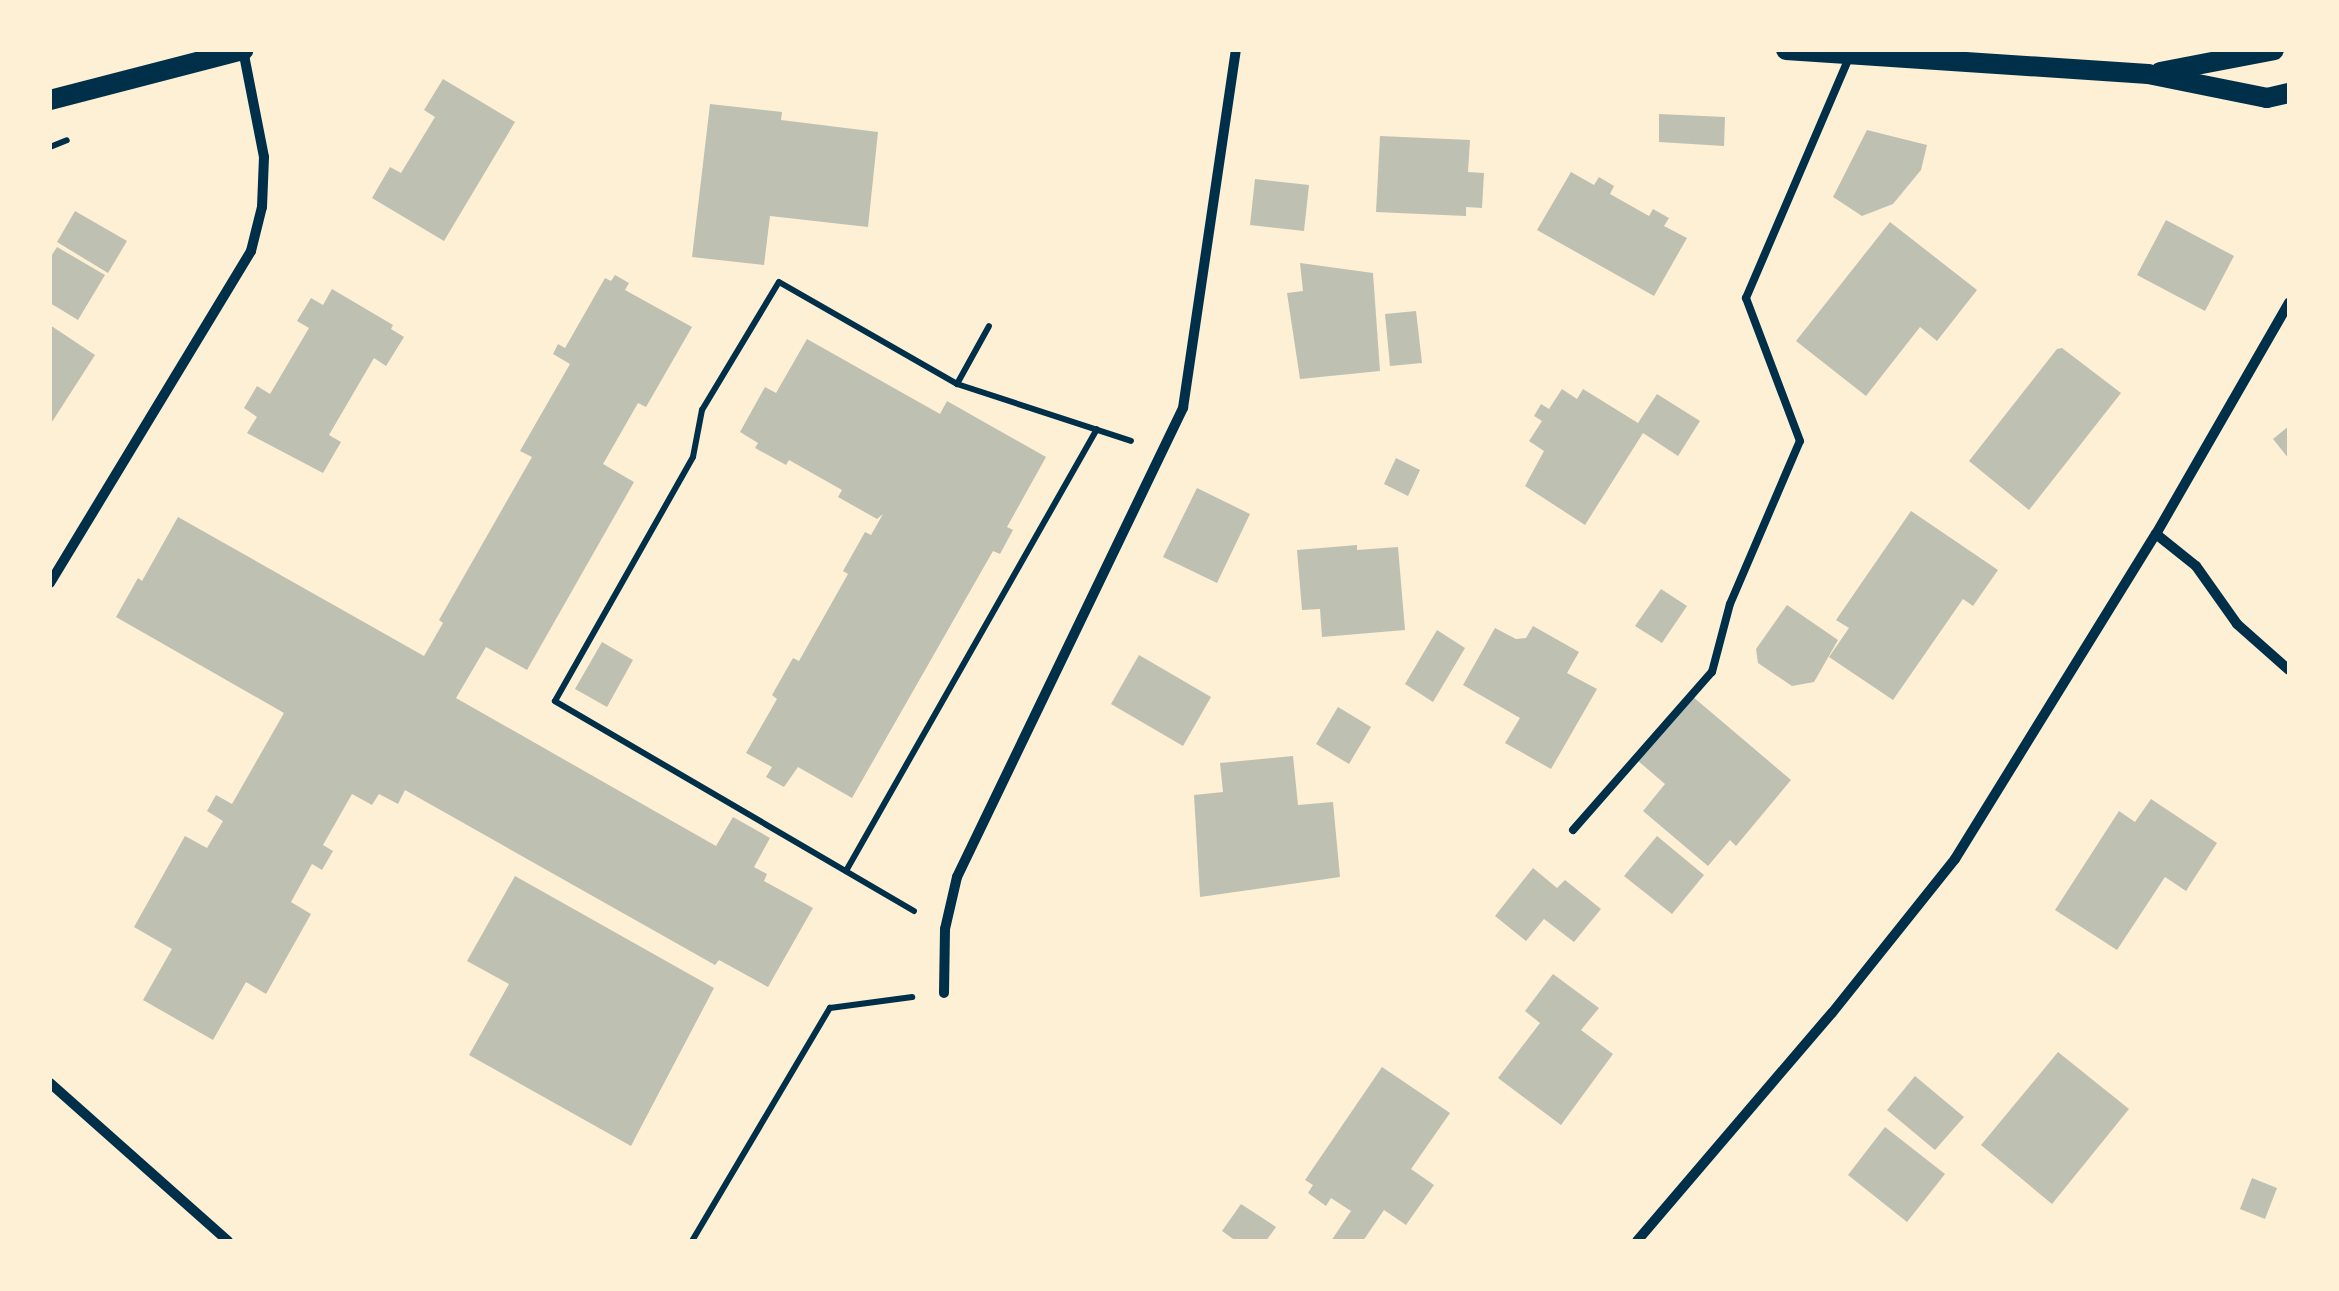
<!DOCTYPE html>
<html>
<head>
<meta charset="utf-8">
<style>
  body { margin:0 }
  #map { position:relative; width:2339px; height:1291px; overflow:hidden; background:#fdf0d5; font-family:"Work Sans",sans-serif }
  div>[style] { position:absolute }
  .building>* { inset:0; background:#bec0b2 }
  .path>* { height:6px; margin:-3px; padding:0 3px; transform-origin:3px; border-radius:3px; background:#003049 }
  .service>* { height:8px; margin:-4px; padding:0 4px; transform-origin:4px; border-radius:4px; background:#003049 }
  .minor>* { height:10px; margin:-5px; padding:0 5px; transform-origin:5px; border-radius:5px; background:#003049 }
  .secondary>* { height:20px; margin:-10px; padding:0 10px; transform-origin:10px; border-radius:10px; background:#003049 }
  span { translate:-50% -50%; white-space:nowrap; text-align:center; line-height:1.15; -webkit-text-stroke:9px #fdf0d5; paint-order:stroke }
  .frame { position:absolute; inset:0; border:52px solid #fdf0d5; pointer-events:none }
</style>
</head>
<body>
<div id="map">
  <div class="building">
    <div style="clip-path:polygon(443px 79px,515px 122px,444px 241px,372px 198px,390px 167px,401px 173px,435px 117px,424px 110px)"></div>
    <div style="clip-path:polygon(710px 104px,782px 112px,781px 120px,878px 132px,868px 227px,770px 216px,764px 265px,692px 257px)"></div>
    <div style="clip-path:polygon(1659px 114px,1725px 117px,1724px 146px,1659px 142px)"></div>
    <div style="clip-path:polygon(1867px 130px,1927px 145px,1921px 170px,1893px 204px,1862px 216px,1833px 197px)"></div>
    <div style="clip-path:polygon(1380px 136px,1470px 140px,1468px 172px,1484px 173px,1482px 208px,1466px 207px,1466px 216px,1376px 212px)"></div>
    <div style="clip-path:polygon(1571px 172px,1594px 185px,1599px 177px,1614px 186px,1610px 194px,1649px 216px,1653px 209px,1669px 218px,1664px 226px,1687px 238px,1654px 296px,1537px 230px)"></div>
    <div style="clip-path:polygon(1255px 179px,1309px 185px,1304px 231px,1250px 225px)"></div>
    <div style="clip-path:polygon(75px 211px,127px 241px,108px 273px,57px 242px)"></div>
    <div style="clip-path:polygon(2166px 220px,2234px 256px,2205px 311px,2137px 275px)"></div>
    <div style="clip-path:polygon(1890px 222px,1977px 290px,1937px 341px,1920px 327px,1866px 396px,1796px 341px)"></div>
    <div style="clip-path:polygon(57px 247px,105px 275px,78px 320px,50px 303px,50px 258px)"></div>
    <div style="clip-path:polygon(1300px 263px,1373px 273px,1380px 371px,1300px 379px,1287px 293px,1303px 291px)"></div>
    <div style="clip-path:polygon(615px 275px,629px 283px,625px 290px,692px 327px,646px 407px,638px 403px,603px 464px,634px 482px,527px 670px,486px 647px,456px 698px,716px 846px,733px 817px,770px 838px,754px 867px,767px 874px,764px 881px,813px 908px,768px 987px,719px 960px,715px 965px,405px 790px,398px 804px,379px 794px,372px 805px,352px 794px,323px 845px,333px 851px,322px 870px,312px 864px,291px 902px,311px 914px,266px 994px,246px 982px,213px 1040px,143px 1000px,172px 949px,134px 927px,185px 836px,207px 848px,223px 821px,207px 811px,216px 795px,232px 804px,284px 713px,116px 617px,138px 578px,142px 581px,178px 517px,424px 656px,443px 623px,439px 620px,532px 457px,520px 451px,570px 364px,553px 354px,558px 344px,565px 348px,605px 278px,611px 281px)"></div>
    <div style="clip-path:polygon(332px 289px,393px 325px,391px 329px,404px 337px,386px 366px,374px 358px,329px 435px,341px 442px,323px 473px,247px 433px,257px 417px,244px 408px,257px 386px,270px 394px,309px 328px,297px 321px,311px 298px,323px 305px)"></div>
    <div style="clip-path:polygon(1416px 311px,1422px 363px,1390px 366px,1385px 314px)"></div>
    <div style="clip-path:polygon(50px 325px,95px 355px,50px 425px)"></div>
    <div style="clip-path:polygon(807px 339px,940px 414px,947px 401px,1046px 457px,1007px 527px,1013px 530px,1000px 554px,993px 551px,852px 798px,798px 767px,784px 787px,766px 777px,772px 767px,746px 753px,777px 699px,772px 695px,793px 658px,799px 661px,848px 574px,843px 571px,865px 532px,871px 535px,883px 514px,877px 519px,838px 497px,842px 490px,789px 460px,786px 465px,755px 448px,758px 443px,740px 432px,765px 387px,776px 393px)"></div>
    <div style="clip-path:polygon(2062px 348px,2121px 393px,2029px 510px,1969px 461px,2057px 349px)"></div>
    <div style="clip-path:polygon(1562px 389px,1577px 399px,1583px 389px,1638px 423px,1657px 394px,1700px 421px,1678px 456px,1643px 433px,1585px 525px,1525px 486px,1544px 451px,1529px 441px,1542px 421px,1534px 416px,1541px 404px,1549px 409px)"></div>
    <div style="clip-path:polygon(2289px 426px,2289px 459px,2273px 439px)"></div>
    <div style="clip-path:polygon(1396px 458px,1420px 470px,1408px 496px,1384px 484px)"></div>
    <div style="clip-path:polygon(1197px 488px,1250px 514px,1217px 583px,1163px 557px)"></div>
    <div style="clip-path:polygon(1911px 511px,1998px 570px,1973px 606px,1963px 599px,1893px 700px,1829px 657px,1849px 628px,1836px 620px)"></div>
    <div style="clip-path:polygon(1357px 545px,1357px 550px,1398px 547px,1405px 630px,1322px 637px,1320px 609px,1302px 610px,1297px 550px)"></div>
    <div style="clip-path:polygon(1661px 589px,1687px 606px,1662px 643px,1635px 626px)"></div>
    <div style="clip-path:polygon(1787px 605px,1838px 640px,1814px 682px,1792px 686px,1758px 663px,1756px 649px)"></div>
    <div style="clip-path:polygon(1533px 626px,1579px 652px,1567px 673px,1597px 689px,1551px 769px,1505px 743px,1520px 718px,1463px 685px,1495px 628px,1516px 639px,1526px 638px)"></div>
    <div style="clip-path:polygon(1437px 630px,1465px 648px,1433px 702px,1405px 684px)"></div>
    <div style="clip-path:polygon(602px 642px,633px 660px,607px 707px,575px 689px)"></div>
    <div style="clip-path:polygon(1139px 655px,1211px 697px,1183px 746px,1111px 704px)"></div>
    <div style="clip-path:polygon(1692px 696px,1791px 780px,1736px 846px,1730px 840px,1708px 866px,1643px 811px,1665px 784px,1637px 760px)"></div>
    <div style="clip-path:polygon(1338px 707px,1371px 727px,1349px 764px,1316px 744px)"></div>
    <div style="clip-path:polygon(1293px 756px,1298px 805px,1333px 802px,1340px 877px,1200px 897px,1194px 795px,1223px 792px,1220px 763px)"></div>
    <div style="clip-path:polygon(2151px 799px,2217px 843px,2186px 891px,2165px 877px,2117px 950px,2055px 910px,2119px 811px,2135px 822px)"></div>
    <div style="clip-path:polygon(1657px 836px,1704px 875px,1672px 914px,1624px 876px)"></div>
    <div style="clip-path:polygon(1533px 868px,1557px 888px,1565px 880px,1601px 909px,1574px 942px,1544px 919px,1526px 941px,1495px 916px)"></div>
    <div style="clip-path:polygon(515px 876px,714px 988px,631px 1146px,469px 1055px,509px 984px,467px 961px)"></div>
    <div style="clip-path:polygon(1553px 974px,1599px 1008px,1581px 1030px,1613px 1054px,1561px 1125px,1498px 1078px,1540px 1023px,1525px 1011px)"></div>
    <div style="clip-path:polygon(2058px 1052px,2129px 1109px,2052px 1204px,1981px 1145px)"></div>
    <div style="clip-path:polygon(1382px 1067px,1450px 1113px,1411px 1169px,1434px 1185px,1406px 1225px,1384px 1210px,1363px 1241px,1331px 1241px,1351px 1211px,1331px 1198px,1326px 1206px,1308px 1193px,1313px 1185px,1305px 1180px)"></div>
    <div style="clip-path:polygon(1915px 1076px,1964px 1117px,1935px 1150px,1887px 1110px)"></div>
    <div style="clip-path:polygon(1885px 1127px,1945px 1174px,1907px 1222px,1848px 1175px)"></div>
    <div style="clip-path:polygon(2252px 1178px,2277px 1188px,2265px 1219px,2240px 1209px)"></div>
    <div style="clip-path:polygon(1241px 1204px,1276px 1227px,1266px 1241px,1236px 1241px,1222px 1231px)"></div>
  </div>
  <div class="path">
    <div style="left:50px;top:147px;width:18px;rotate:-22deg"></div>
    <div style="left:957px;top:384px;width:183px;rotate:18.1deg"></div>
    <div style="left:846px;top:871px;width:508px;rotate:-60.41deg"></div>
    <div style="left:914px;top:911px;width:416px;rotate:-149.7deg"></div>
    <div style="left:555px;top:701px;width:280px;rotate:-60.5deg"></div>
    <div style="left:693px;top:457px;width:48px;rotate:-79.2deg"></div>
    <div style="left:702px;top:410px;width:149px;rotate:-59deg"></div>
    <div style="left:779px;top:282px;width:205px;rotate:29.8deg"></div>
    <div style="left:957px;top:384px;width:66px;rotate:-61.1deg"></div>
    <div style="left:692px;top:1241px;width:271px;rotate:-59.4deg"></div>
    <div style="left:830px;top:1008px;width:83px;rotate:-7.6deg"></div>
  </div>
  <div class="service">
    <div style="left:1573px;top:830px;width:210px;rotate:-48.7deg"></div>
    <div style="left:1712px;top:672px;width:70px;rotate:-75.2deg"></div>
    <div style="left:1730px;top:604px;width:177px;rotate:-66.8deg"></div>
    <div style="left:1800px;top:441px;width:153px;rotate:-110.7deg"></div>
    <div style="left:1746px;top:298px;width:261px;rotate:-66.8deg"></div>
  </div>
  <div class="minor">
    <div style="left:2156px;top:534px;width:51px;rotate:38.7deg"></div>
    <div style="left:2196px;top:566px;width:71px;rotate:54.7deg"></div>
    <div style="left:2237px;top:624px;width:69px;rotate:41.5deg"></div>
    <div style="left:50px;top:583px;width:388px;rotate:-58.8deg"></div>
    <div style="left:251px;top:251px;width:45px;rotate:-76deg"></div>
    <div style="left:262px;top:207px;width:50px;rotate:-87.7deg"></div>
    <div style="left:264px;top:157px;width:109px;rotate:-101.1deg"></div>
    <div style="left:944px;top:993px;width:64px;rotate:-89.1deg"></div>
    <div style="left:945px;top:929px;width:53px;rotate:-77deg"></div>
    <div style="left:957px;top:877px;width:521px;rotate:-64.27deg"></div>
    <div style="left:1183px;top:408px;width:362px;rotate:-81.6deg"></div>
    <div style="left:50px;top:1083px;width:238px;rotate:41.6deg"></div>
    <div style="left:1637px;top:1241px;width:300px;rotate:-49.5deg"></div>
    <div style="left:1832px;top:1013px;width:197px;rotate:-51.4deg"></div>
    <div style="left:1955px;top:859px;width:382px;rotate:-58.3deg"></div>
    <div style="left:2156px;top:534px;width:267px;rotate:-60.1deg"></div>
  </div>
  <div class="secondary">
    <div style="left:1786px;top:50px;width:363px;rotate:3.8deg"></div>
    <div style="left:2148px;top:74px;width:121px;rotate:11.4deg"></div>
    <div style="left:2267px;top:98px;width:23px;rotate:-13deg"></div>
    <div style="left:2160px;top:72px;width:116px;rotate:-10.9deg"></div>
    <div style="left:50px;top:100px;width:200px;rotate:-14.5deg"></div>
  </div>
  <div class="frame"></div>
</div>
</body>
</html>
